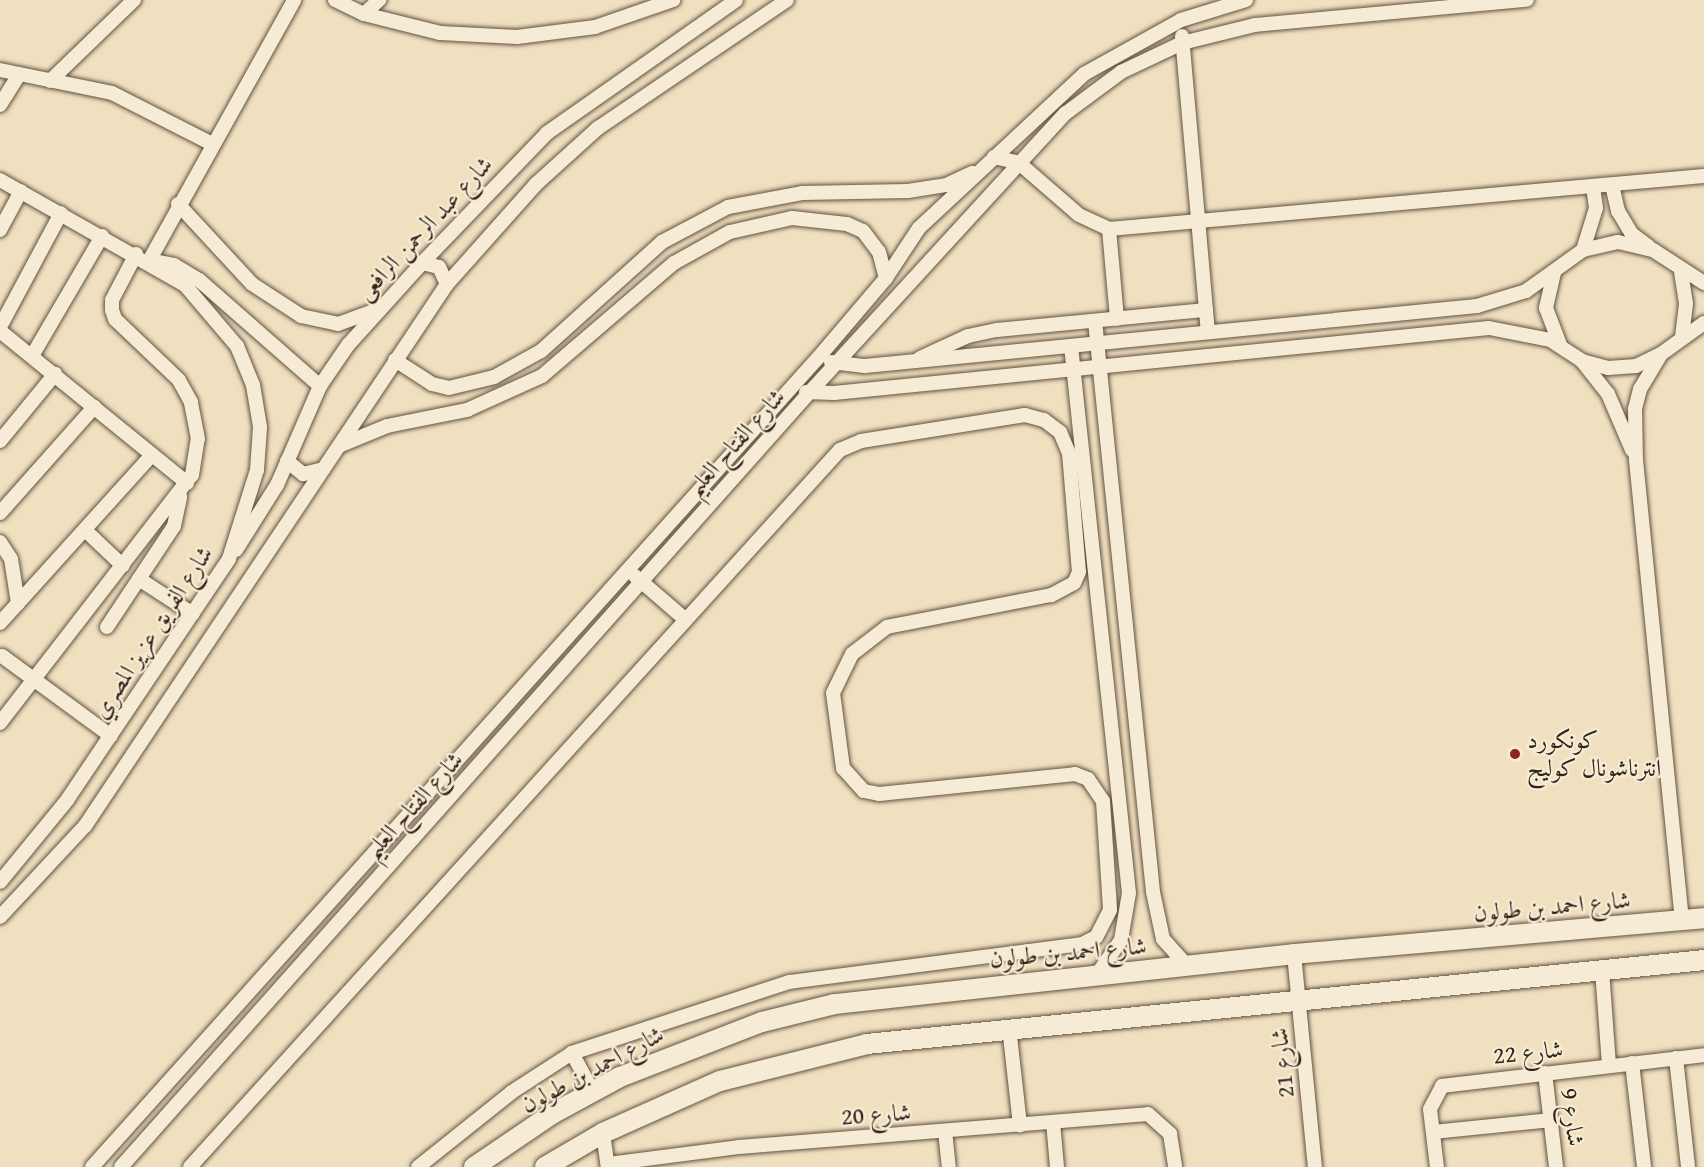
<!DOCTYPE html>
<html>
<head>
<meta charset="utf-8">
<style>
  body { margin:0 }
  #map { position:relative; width:1704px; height:1167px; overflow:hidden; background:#f1e0bf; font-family:"Gentium Book Plus",Amiri,serif }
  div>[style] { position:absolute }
  .roads { filter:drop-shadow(0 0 2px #615242) drop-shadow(0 0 2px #615242) }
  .street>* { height:14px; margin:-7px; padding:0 7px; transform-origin:7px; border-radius:7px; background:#f6ebd5 }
  .secondary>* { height:20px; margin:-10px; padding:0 10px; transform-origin:10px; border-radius:10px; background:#f6ebd5 }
  .dots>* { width:16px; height:16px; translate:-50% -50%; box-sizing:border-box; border:3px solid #f6ebd5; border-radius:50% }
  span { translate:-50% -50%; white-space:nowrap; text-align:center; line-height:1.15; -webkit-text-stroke:4.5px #f6ebd5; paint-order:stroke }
  .street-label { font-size:24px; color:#312318 }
  .poi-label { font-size:24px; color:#312318 }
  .left { translate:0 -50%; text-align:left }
</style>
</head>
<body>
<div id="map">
  <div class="roads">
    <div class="street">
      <div style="left:335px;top:0;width:32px;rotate:26deg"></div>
      <div style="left:364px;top:14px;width:78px;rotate:14deg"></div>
      <div style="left:440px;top:33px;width:77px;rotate:3deg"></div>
      <div style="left:517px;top:37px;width:79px;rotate:-7.3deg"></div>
      <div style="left:595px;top:27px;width:83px;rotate:-19.1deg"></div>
      <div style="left:364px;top:14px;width:21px;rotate:-43deg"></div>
      <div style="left:1182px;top:36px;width:297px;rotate:85deg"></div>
      <div style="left:0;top:70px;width:114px;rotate:11.6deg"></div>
      <div style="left:112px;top:93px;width:112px;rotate:27deg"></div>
      <div style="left:50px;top:81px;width:117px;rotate:-44deg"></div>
      <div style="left:0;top:105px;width:36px;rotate:-58deg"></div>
      <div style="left:994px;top:157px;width:26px;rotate:13deg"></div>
      <div style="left:1019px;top:163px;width:79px;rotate:40.9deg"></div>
      <div style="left:1079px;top:215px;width:33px;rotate:25deg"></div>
      <div style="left:1109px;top:229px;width:597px;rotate:-5.09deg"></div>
      <div style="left:0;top:180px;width:213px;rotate:29.6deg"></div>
      <div style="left:185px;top:285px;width:80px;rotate:49.6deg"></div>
      <div style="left:237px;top:346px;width:42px;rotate:67.7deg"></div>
      <div style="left:253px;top:385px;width:43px;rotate:80.5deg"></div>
      <div style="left:260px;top:427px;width:43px;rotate:94deg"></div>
      <div style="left:257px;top:470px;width:93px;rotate:107.5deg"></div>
      <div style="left:229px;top:559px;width:289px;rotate:123.9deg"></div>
      <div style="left:68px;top:799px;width:107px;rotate:129.3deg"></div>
      <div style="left:1612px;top:185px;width:27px;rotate:77deg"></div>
      <div style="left:1618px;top:211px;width:27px;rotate:59deg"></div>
      <div style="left:1632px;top:234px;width:21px;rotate:37deg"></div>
      <div style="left:178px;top:204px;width:109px;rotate:47.2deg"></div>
      <div style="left:252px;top:284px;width:59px;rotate:33.1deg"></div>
      <div style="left:301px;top:316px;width:38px;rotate:12deg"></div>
      <div style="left:338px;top:324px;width:37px;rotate:-20deg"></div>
      <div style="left:1109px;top:229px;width:90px;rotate:84.9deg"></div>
      <div style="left:0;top:230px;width:44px;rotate:-61.7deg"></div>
      <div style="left:1583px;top:250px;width:44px;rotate:-72.8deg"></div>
      <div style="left:1596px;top:208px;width:22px;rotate:-98deg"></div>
      <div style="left:149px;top:261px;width:299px;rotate:-60.9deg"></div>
      <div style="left:154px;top:261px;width:20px;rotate:11deg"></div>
      <div style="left:174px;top:265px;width:29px;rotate:31deg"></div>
      <div style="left:199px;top:280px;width:161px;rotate:41.2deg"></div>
      <div style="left:422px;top:263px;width:17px;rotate:13deg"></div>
      <div style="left:439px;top:267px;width:19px;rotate:65deg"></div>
      <div style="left:1681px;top:272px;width:32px;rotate:81deg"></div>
      <div style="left:1686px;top:304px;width:32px;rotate:97deg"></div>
      <div style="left:1554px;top:273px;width:36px;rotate:103deg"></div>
      <div style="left:1546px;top:308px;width:39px;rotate:69deg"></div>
      <div style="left:1095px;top:321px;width:574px;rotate:84.2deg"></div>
      <div style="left:1153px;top:892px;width:48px;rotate:78deg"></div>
      <div style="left:1163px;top:939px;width:36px;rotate:48deg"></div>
      <div style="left:0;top:327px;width:129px;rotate:-61.8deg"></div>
      <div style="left:0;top:331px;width:241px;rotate:39.1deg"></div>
      <div style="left:1071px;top:346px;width:550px;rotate:83.95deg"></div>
      <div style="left:1129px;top:893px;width:48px;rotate:99.7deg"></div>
      <div style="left:1121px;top:940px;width:44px;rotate:124.8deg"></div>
      <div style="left:32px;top:356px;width:139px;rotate:-59.7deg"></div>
      <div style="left:1660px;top:356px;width:39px;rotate:121deg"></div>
      <div style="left:1640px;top:389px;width:21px;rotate:104deg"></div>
      <div style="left:1635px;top:409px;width:51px;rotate:88.9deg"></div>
      <div style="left:1636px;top:460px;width:462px;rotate:84.3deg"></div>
      <div style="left:920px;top:358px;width:53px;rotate:-24.6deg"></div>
      <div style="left:968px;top:336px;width:30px;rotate:-12deg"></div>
      <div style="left:997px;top:330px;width:210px;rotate:-5.5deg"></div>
      <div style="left:395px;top:360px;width:44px;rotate:33deg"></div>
      <div style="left:432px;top:384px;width:17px;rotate:13deg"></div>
      <div style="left:449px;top:388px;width:46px;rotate:-13.7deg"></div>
      <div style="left:494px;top:377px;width:54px;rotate:-29deg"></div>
      <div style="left:541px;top:351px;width:163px;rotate:-42deg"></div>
      <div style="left:662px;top:242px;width:75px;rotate:-27.9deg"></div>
      <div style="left:728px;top:207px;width:75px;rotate:-10.7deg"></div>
      <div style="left:802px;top:193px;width:106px;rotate:-1.1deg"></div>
      <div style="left:908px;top:191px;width:38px;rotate:-9deg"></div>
      <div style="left:946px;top:185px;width:29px;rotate:-25deg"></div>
      <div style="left:1582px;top:361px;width:42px;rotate:51.8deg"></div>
      <div style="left:1608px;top:394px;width:61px;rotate:66.8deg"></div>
      <div style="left:831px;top:362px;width:34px;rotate:7deg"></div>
      <div style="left:865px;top:366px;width:615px;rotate:-5.6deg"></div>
      <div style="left:1477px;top:306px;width:51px;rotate:-17deg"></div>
      <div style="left:1526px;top:291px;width:70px;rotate:-35.7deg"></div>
      <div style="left:1583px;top:250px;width:36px;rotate:-13deg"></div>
      <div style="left:1618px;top:242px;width:36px;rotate:13deg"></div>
      <div style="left:1653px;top:250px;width:61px;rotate:32.9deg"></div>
      <div style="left:806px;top:392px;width:28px;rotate:2deg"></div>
      <div style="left:834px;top:393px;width:658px;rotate:-5.67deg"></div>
      <div style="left:1489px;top:328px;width:62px;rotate:11.1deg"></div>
      <div style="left:1550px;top:340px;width:38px;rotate:33deg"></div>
      <div style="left:1582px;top:361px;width:27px;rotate:15deg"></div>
      <div style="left:1608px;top:368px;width:28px;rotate:-4deg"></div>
      <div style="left:1636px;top:366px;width:28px;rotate:-26deg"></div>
      <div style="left:1661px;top:354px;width:53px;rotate:-35.8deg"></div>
      <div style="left:0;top:441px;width:87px;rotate:-50.6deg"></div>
      <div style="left:341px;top:445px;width:50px;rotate:-22.4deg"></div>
      <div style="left:387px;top:426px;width:82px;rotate:-11.3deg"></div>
      <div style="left:467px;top:410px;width:82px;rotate:-24.4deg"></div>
      <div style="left:542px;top:376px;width:174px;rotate:-40.6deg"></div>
      <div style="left:674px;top:263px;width:64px;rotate:-29deg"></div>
      <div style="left:730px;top:232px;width:64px;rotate:-12.7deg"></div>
      <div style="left:792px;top:218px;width:55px;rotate:6.2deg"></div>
      <div style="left:847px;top:224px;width:17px;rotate:24deg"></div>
      <div style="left:863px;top:231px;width:26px;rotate:53deg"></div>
      <div style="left:879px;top:252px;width:27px;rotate:75deg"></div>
      <div style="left:287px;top:461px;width:21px;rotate:39deg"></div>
      <div style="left:303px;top:474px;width:21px;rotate:-14deg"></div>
      <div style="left:0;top:513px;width:142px;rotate:-48.4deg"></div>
      <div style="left:85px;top:530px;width:52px;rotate:43.5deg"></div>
      <div style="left:0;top:542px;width:20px;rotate:57deg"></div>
      <div style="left:11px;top:559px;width:45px;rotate:81deg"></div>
      <div style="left:236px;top:550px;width:77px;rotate:-57.8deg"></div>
      <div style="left:277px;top:485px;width:108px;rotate:-66.5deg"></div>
      <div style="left:320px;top:386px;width:50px;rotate:-55.7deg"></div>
      <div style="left:348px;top:345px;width:110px;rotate:-47.9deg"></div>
      <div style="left:422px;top:263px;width:180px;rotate:-46.1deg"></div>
      <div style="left:547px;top:133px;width:231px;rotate:-35.1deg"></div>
      <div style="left:635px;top:576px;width:67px;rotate:40.8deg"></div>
      <div style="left:139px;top:579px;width:64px;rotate:32.9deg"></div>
      <div style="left:0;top:623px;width:227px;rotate:-47.9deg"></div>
      <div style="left:107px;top:627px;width:121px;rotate:-56.4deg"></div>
      <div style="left:174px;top:526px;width:30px;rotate:-78deg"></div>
      <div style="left:2px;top:656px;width:135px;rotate:36.3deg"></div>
      <div style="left:0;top:723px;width:314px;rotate:-52.3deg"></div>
      <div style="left:192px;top:475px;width:36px;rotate:-81deg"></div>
      <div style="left:198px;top:439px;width:38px;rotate:-101deg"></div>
      <div style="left:191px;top:402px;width:25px;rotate:-119deg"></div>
      <div style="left:179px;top:380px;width:88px;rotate:-136.4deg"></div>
      <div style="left:115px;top:319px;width:9px;rotate:-108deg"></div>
      <div style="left:112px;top:310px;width:10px;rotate:-90deg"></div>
      <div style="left:112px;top:300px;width:52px;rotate:-62.4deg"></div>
      <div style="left:0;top:917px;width:125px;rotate:-47deg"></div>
      <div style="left:85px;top:826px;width:652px;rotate:-56.26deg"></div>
      <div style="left:447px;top:284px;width:134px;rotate:-48.3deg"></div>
      <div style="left:536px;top:184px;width:84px;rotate:-42.1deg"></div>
      <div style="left:598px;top:128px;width:228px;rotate:-34.1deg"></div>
      <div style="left:1294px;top:954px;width:214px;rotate:84.4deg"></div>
      <div style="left:1602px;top:970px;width:95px;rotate:85.8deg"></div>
      <div style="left:1009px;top:1027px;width:99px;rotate:83.6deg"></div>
      <div style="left:572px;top:1053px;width:44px;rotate:61.7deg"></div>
      <div style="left:1676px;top:1058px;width:110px;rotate:83.7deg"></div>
      <div style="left:1632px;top:1063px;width:105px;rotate:83.4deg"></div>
      <div style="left:1545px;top:1073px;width:95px;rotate:83.3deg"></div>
      <div style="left:1053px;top:1122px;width:45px;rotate:84.9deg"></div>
      <div style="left:945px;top:1131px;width:36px;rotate:84deg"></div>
      <div style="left:1433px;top:1132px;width:119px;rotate:-5.8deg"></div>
      <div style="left:603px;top:1133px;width:34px;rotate:82deg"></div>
      <div style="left:608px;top:1164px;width:132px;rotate:-7.4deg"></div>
      <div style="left:739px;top:1147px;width:410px;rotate:-4.6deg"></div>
      <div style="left:1148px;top:1114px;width:30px;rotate:42deg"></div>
      <div style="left:1170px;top:1134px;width:33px;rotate:81deg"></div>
      <div style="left:92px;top:1167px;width:1087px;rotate:-48.1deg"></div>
      <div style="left:818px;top:358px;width:105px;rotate:-49.6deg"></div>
      <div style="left:886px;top:278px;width:60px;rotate:-56.6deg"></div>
      <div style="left:919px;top:228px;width:226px;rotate:-43deg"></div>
      <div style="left:1084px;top:74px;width:111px;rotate:-29.1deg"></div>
      <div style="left:1181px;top:20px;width:68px;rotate:-17.1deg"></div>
      <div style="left:121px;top:1167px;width:1036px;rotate:-48.37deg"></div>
      <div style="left:809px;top:393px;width:380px;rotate:-47.5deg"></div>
      <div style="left:1066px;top:113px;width:69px;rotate:-36.7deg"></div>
      <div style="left:1121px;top:72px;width:68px;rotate:-25.4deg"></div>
      <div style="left:1182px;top:43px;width:75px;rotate:-13.9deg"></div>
      <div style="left:1255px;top:25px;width:273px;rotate:-5.3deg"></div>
      <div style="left:190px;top:1167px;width:968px;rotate:-47.81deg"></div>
      <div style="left:840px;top:450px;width:23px;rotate:-23deg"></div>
      <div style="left:861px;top:441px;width:166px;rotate:-9deg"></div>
      <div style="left:1025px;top:415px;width:20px;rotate:15deg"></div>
      <div style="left:1044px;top:420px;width:20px;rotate:37deg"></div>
      <div style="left:1060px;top:432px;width:23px;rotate:67deg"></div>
      <div style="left:1069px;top:453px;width:119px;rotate:85.2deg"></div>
      <div style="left:1079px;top:572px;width:12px;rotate:114deg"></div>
      <div style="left:1074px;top:583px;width:26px;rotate:152deg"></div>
      <div style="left:1051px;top:595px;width:167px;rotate:169deg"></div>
      <div style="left:887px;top:627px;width:44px;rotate:142.4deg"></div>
      <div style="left:852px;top:654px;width:43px;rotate:116deg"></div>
      <div style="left:833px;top:693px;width:76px;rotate:82.4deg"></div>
      <div style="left:843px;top:768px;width:31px;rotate:48deg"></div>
      <div style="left:864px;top:791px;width:15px;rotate:11deg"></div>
      <div style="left:879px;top:794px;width:197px;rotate:-5.8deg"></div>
      <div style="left:1075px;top:774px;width:14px;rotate:21deg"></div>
      <div style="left:1088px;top:779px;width:27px;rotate:56deg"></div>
      <div style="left:1103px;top:801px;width:109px;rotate:86.3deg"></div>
      <div style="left:1110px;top:910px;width:30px;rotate:117deg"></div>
      <div style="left:1096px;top:937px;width:16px;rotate:153deg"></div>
      <div style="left:1082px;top:944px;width:295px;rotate:172.6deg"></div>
      <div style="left:789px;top:982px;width:228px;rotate:161.9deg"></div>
      <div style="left:572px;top:1053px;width:72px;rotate:147deg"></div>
      <div style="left:512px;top:1092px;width:120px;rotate:141.4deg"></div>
      <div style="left:1437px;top:1167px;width:58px;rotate:-96.9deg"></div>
      <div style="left:1430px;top:1109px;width:26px;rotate:-62deg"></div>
      <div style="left:1442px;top:1086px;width:264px;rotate:-6.7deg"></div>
    </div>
    <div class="secondary">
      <div style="left:474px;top:1167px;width:94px;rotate:-34.2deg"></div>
      <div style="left:552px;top:1114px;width:77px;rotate:-28.6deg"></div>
      <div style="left:620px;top:1077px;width:152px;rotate:-21.2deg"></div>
      <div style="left:762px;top:1022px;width:75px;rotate:-13.9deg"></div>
      <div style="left:835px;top:1004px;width:462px;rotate:-6.2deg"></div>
      <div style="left:1294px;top:954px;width:412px;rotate:-5deg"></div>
      <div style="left:545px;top:1167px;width:67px;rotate:-30.4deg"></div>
      <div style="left:603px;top:1133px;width:128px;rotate:-24deg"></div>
      <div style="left:720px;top:1081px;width:152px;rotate:-14.1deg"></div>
      <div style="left:867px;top:1044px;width:841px;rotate:-5.73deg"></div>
    </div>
  </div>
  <div class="dots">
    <div style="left:1515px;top:754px;background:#8f2418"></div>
  </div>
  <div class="street-label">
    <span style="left:424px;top:228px;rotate:-47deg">شارع عبد الرحمن الرافعى</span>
    <span style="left:735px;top:442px;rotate:-48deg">شارع الفتاح العليم</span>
    <span style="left:152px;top:632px;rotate:-57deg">شارع الفريق عزيز المصري</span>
    <span style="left:413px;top:805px;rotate:-48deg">شارع الفتاح العليم</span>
    <span style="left:1552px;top:906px;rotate:-5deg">شارع احمد بن طولون</span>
    <span style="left:1068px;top:952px;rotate:-5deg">شارع احمد بن طولون</span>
    <span style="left:1528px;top:1052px;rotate:-6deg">شارع 22</span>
    <span style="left:1282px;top:1063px;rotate:-96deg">شارع 21</span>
    <span style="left:592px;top:1069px;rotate:-28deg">شارع احمد بن طولون</span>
    <span style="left:876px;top:1114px;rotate:-4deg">شارع 20</span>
    <span style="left:1573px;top:1117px;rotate:83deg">شارع 9</span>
  </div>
  <div class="poi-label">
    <span class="left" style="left:1527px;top:754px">كونكورد<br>انترناشونال كوليج</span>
  </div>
</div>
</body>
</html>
